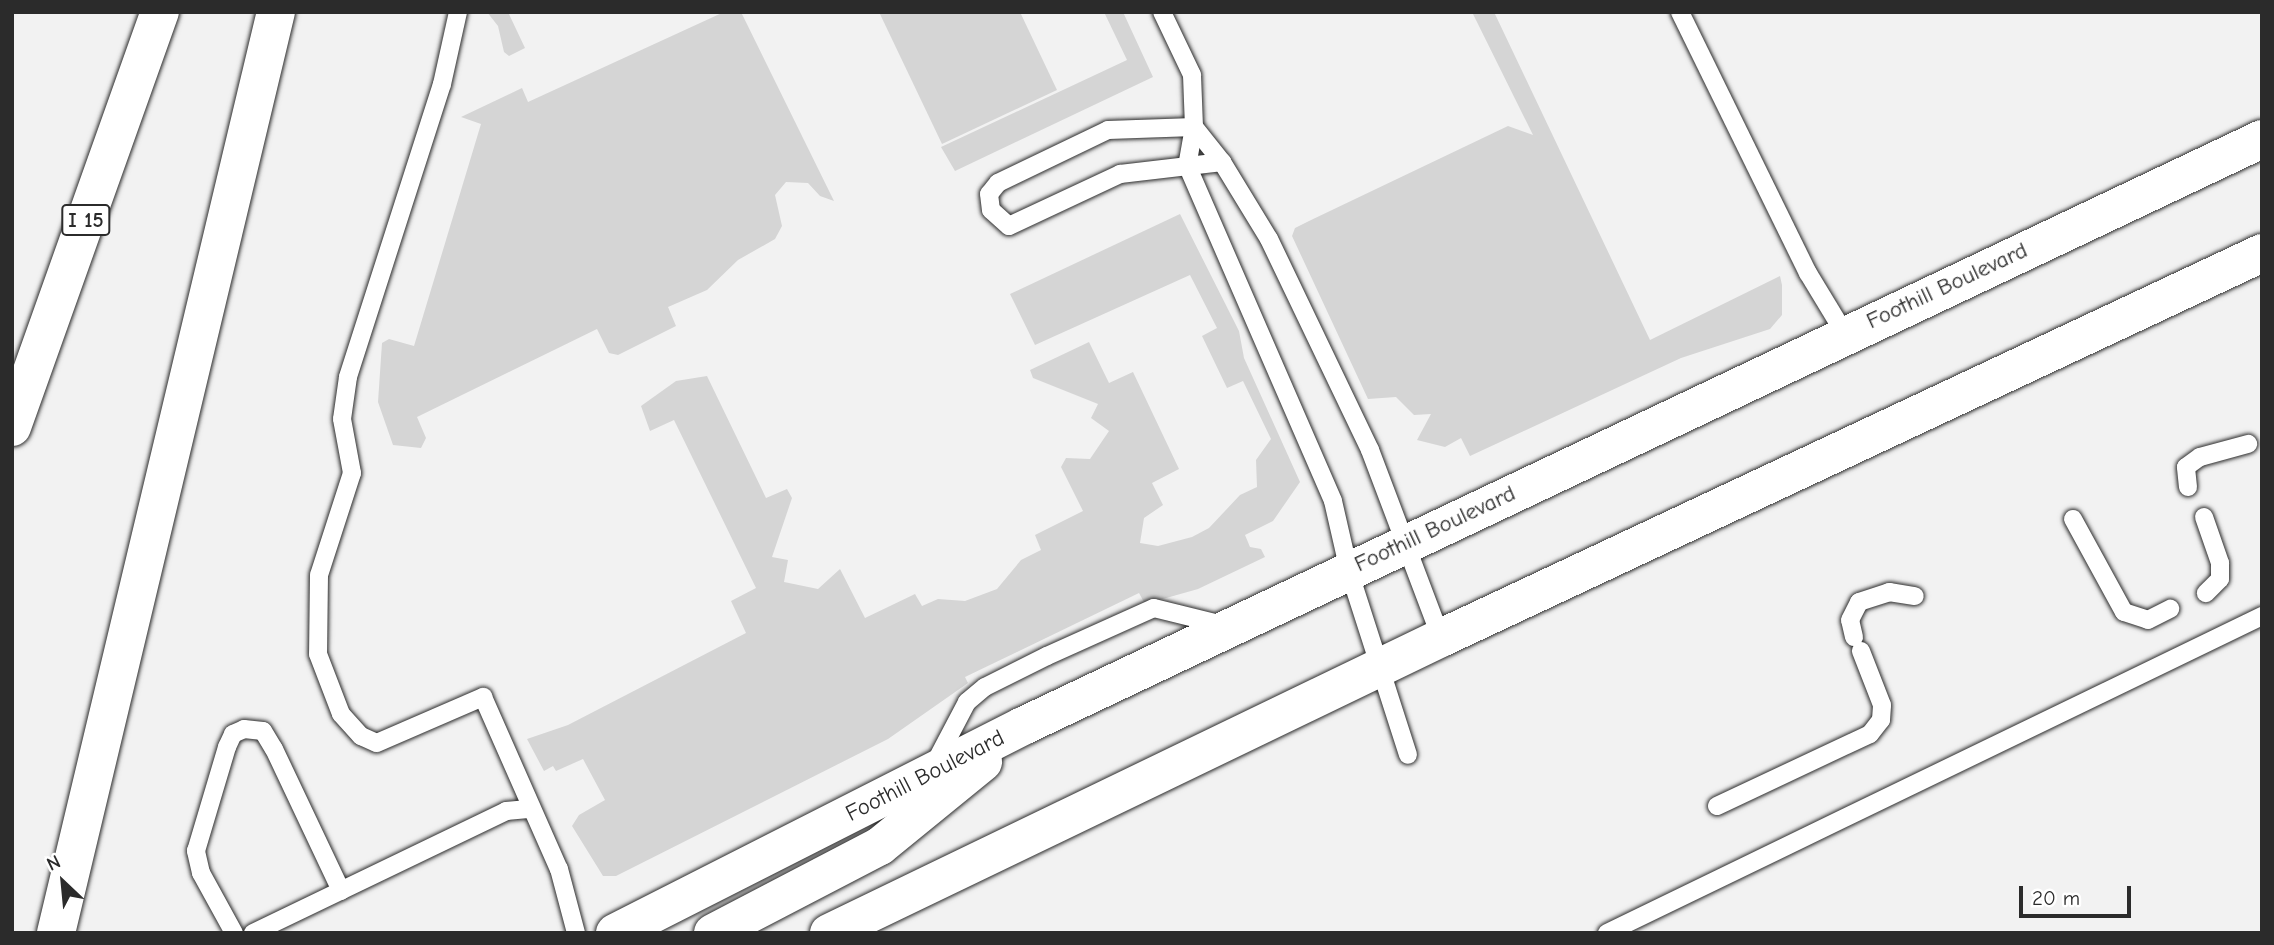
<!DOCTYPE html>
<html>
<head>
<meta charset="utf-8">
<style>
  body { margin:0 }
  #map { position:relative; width:2274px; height:945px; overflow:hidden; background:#f2f2f2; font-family:"Comic Neue",sans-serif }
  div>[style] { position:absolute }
  .green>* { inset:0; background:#d5d5d5 }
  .roads { filter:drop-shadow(0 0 2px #2b2b2b) drop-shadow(0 0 2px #2b2b2b) }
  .service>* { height:18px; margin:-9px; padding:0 9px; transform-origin:9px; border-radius:9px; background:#fff }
  .primary>* { height:38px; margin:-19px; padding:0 19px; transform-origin:19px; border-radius:19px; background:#fff }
  .motorway>* { height:38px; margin:-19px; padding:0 19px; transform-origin:19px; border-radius:19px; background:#fff }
  span { translate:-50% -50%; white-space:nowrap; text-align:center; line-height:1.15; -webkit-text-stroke:5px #fff; paint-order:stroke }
  .shield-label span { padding:2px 5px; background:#fff; border:2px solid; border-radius:5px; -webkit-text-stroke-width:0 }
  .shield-label { font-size:21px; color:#2b2b2b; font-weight:700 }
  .street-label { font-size:23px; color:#2b2b2b }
  .frame { position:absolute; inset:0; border:14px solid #2b2b2b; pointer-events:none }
  .north { position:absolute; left:28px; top:847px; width:70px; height:70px; -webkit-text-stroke:5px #fff; paint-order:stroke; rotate:334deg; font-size:19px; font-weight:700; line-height:28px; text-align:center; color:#2b2b2b }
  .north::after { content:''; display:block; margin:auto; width:24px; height:32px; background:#2b2b2b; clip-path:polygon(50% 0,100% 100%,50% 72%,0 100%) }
  .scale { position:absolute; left:2019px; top:886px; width:112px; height:32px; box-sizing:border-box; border:4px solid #2b2b2b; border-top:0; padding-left:9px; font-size:21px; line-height:24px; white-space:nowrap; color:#2b2b2b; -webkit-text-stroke:5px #fff; paint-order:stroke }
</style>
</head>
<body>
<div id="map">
  <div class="green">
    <div style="clip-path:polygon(487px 12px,508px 12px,525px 48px,509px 56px,504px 52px,498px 26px)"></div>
    <div style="clip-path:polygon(724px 12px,741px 12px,834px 201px,820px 196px,808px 183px,786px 182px,775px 195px,782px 226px,775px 239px,738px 260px,707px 290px,668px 307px,676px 326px,618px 355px,609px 353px,597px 329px,417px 417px,426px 438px,421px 448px,393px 445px,378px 402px,382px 343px,389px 339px,414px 346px,481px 124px,461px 117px,522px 88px,528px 102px)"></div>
    <div style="clip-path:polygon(879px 12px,1020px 12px,1057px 90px,942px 144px)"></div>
    <div style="clip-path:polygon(1104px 12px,1123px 12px,1153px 77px,955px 171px,941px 147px,1127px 60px)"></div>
    <div style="clip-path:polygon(1472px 12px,1494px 12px,1650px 340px,1780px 276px,1782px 285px,1782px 315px,1770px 329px,1681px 358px,1470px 456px,1461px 438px,1445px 447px,1417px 440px,1431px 414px,1414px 415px,1396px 397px,1368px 399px,1292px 236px,1295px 228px,1309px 221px,1508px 126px,1533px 135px)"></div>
    <div style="clip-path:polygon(1180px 214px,1239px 331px,1244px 358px,1300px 482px,1273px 521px,1245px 535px,1250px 547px,1261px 549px,1265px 557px,1198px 589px,1145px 604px,1139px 593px,965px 677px,968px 683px,888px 739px,616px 876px,603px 876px,572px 826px,579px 815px,605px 800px,583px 759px,556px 771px,553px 766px,544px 771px,527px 739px,568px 725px,746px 633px,731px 601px,756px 588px,674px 420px,650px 431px,641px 406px,676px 381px,707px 376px,766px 498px,787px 489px,792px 498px,772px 557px,788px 560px,784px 582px,818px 589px,840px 569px,865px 618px,915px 594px,922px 606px,938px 599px,965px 601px,997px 589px,1021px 560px,1041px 550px,1035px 535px,1083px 511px,1061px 467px,1066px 458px,1090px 459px,1109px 431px,1091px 418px,1098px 404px,1033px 378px,1030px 370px,1089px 342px,1109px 383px,1133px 372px,1179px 469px,1152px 483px,1163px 505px,1144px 518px,1140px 543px,1158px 546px,1192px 537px,1209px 528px,1240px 495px,1257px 487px,1256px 460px,1271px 439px,1243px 381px,1227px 388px,1202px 336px,1217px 328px,1190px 275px,1035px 345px,1010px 294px)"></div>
  </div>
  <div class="roads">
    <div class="service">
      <div style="left:458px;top:12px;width:74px;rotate:102.5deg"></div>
      <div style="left:442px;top:84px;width:308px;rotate:107.8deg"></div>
      <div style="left:348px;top:377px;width:42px;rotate:98.1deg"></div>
      <div style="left:342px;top:419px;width:55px;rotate:79.5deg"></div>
      <div style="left:352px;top:473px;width:107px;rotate:107.9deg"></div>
      <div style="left:319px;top:575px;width:79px;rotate:90.7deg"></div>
      <div style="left:318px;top:654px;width:64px;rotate:69deg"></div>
      <div style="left:341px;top:714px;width:30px;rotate:48deg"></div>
      <div style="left:361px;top:736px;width:17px;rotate:24deg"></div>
      <div style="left:377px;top:743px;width:116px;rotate:-23.5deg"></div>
      <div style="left:483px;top:697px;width:188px;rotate:66.2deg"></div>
      <div style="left:559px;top:869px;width:66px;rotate:75.1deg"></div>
      <div style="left:1162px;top:12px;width:70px;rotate:64.5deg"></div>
      <div style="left:1192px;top:75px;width:52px;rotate:87.8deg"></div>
      <div style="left:1194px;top:127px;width:39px;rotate:100deg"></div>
      <div style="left:1187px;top:165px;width:366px;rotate:66.5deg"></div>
      <div style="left:1333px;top:501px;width:72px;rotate:77.1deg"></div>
      <div style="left:1349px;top:571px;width:193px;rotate:72.2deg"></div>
      <div style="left:1680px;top:12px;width:291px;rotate:63.9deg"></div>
      <div style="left:1808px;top:273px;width:71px;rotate:58.8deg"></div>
      <div style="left:1194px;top:127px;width:45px;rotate:51.3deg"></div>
      <div style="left:1222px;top:162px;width:90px;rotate:58.6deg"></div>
      <div style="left:1269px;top:239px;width:234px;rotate:64.4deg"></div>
      <div style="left:1370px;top:450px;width:201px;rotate:69.3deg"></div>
      <div style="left:1194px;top:127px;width:86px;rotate:178deg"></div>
      <div style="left:1108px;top:130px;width:122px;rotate:154.3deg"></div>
      <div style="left:998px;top:183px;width:14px;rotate:129deg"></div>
      <div style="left:989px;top:194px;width:16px;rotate:83deg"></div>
      <div style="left:991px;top:210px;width:24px;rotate:42deg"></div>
      <div style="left:1009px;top:226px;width:123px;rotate:-25.1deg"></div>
      <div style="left:1120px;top:174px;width:103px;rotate:-6.7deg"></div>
      <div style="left:2188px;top:487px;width:20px;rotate:-96deg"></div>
      <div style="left:2186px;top:467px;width:17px;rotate:-36deg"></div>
      <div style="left:2200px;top:457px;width:50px;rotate:-15.2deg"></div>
      <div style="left:2204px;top:517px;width:49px;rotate:70.8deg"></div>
      <div style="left:2220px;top:563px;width:16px;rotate:90deg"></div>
      <div style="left:2220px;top:579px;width:20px;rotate:135deg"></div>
      <div style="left:2073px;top:519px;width:106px;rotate:61.3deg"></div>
      <div style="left:2124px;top:612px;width:25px;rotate:18deg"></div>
      <div style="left:2148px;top:620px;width:25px;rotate:-27deg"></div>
      <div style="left:1854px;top:637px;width:17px;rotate:-103deg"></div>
      <div style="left:1850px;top:620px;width:20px;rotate:-63deg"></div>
      <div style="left:1859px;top:602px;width:32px;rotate:-18deg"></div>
      <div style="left:1889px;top:592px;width:26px;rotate:9deg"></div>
      <div style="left:935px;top:763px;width:69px;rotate:-62.3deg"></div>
      <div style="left:967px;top:702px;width:23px;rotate:-40deg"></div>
      <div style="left:985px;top:687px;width:69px;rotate:-26.6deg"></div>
      <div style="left:1047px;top:656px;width:117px;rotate:-24.2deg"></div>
      <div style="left:1154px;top:608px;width:71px;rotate:13.8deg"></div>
      <div style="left:1717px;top:806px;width:169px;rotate:-25.2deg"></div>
      <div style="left:1870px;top:734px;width:18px;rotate:-52deg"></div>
      <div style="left:1881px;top:720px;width:15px;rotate:-86deg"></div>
      <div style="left:1882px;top:705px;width:58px;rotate:-111.3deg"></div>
      <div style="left:234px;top:933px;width:68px;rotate:-118.8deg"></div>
      <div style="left:201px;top:873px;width:23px;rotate:-103deg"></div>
      <div style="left:196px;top:851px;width:109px;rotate:-73.4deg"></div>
      <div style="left:227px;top:747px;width:14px;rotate:-65deg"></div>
      <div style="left:233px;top:734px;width:12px;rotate:-24deg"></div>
      <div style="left:244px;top:729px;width:19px;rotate:6deg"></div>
      <div style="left:263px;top:731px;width:21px;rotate:59deg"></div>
      <div style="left:274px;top:749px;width:157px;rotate:64.7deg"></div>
      <div style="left:253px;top:933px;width:281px;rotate:-25.7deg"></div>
      <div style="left:506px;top:811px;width:25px;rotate:-5deg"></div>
      <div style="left:1607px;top:933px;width:728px;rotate:-25.83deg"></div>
    </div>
    <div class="primary">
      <div style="left:615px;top:933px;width:458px;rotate:-26.9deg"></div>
      <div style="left:1023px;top:726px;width:1371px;rotate:-25.35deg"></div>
      <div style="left:713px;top:933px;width:188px;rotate:-27.5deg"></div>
      <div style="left:880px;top:846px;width:133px;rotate:-39.2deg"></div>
      <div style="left:829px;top:933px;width:679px;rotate:-25.74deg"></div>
      <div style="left:1441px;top:638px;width:907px;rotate:-25.12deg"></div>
    </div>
    <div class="motorway">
      <div style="left:12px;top:427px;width:441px;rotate:-70.4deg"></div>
      <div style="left:56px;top:933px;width:947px;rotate:-76.57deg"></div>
    </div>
  </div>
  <div class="shield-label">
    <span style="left:86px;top:220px">I 15</span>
  </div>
  <div class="street-label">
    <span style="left:1947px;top:286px;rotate:-25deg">Foothill Boulevard</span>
    <span style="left:1435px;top:529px;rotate:-25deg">Foothill Boulevard</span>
    <span style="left:925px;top:776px;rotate:-27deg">Foothill Boulevard</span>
  </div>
  <div class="frame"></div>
  <div class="north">N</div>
  <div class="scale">20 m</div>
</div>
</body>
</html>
